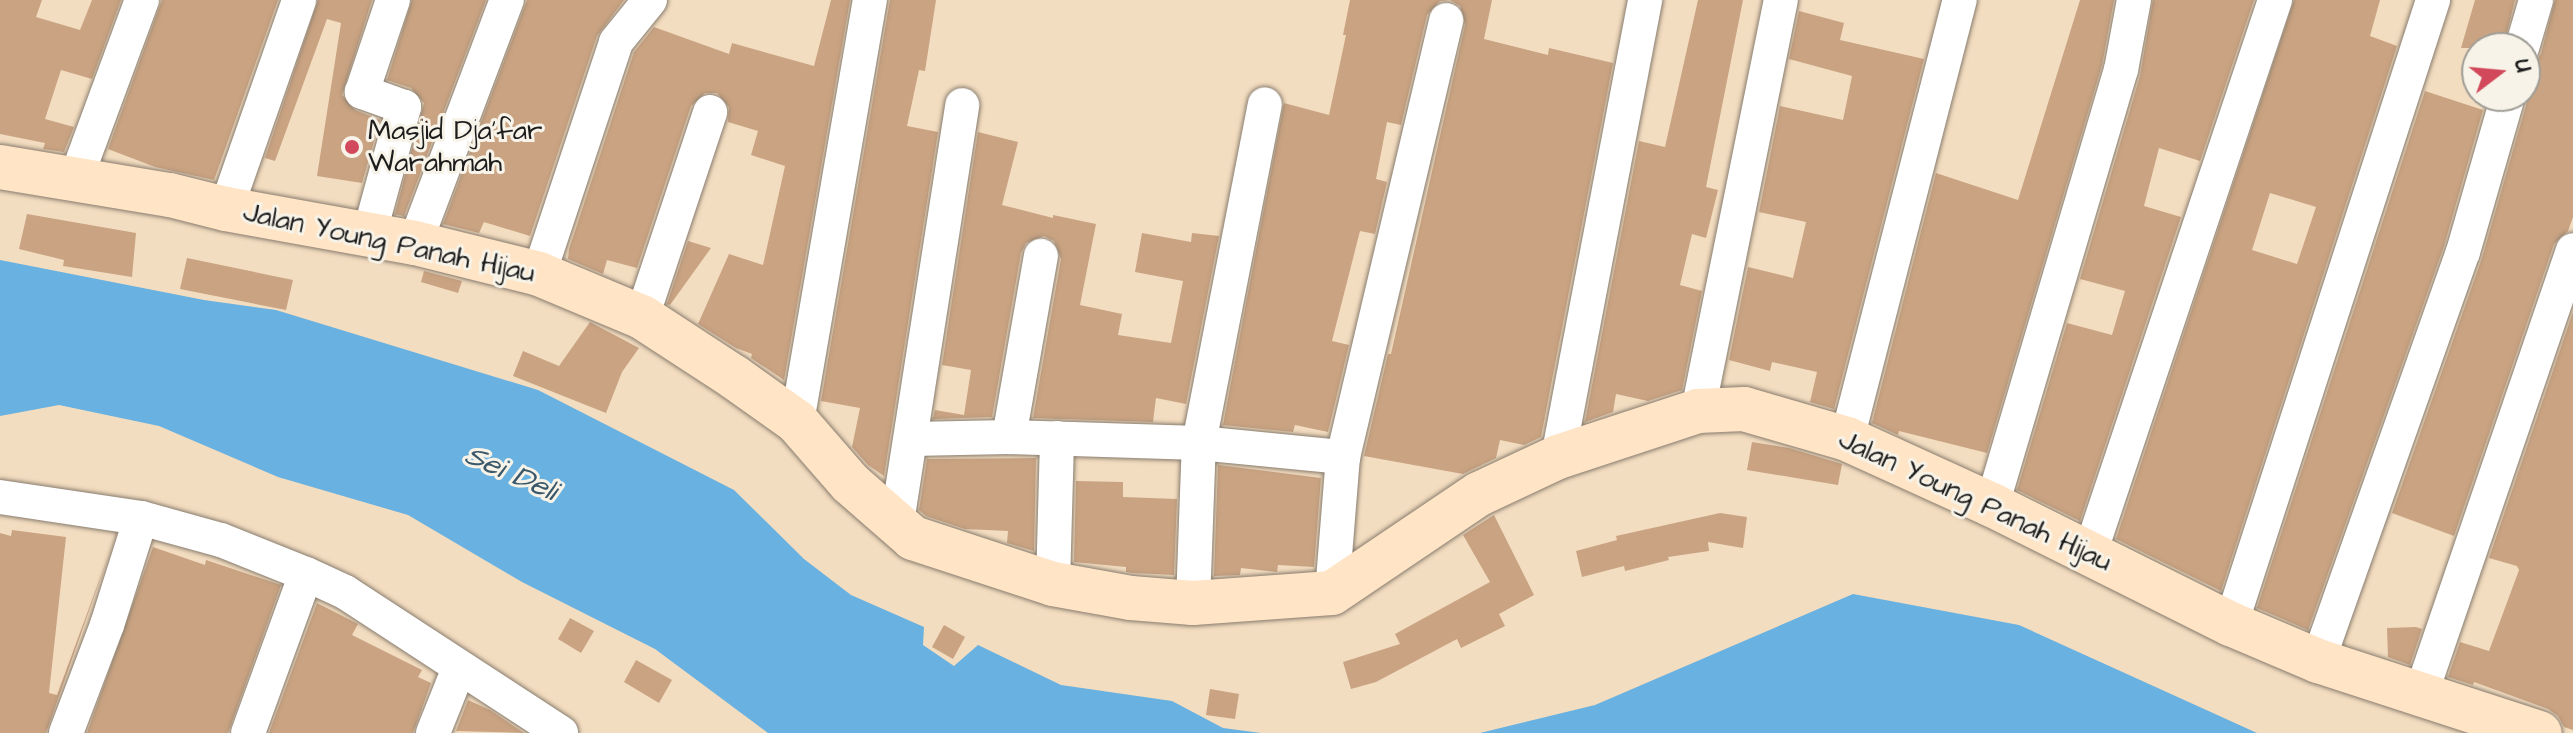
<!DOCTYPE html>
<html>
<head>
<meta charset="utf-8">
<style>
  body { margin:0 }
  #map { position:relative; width:2573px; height:733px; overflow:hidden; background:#f3ddc0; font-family:"Architects Daughter",sans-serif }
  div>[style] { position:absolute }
  .water>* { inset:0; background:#68b1e0 }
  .building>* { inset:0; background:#c9a382 }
  .roads { filter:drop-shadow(0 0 2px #887c6e) drop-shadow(0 0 2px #887c6e) }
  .street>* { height:34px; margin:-17px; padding:0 17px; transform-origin:17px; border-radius:17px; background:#fff }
  .secondary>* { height:44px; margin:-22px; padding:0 22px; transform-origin:22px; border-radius:22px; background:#ffe4c6 }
  .dots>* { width:22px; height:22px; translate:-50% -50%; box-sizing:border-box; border:4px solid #f7f3e8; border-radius:50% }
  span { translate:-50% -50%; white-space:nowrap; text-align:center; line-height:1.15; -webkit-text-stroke:6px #f7f3e8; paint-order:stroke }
  .poi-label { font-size:28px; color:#1c1c1c }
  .left { translate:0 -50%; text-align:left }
  .street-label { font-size:28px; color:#1c1c1c }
  .water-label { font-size:30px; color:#3a586a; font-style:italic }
  .north { position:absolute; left:2461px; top:32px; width:80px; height:80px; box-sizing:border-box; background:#f7f3e8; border:2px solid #9f9d96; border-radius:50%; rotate:74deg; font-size:22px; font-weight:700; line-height:32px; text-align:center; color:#1c1c1c }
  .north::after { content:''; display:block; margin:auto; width:28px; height:36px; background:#d1495b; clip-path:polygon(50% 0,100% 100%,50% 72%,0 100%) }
</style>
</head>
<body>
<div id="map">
  <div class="water">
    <div style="clip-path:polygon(0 260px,204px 300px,276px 310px,538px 390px,734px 490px,804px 559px,851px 595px,924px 627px,923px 645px,954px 666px,978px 645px,1061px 685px,1172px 701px,1223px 728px,1261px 733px,768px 733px,655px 649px,522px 582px,408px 515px,278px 477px,159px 426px,59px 405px,0 416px)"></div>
    <div style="clip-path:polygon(1853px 594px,2019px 625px,2257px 733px,1480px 733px,1595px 705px)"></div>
  </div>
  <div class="building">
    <div style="clip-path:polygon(0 0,42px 0,36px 17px,80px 30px,92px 0,121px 0,92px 79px,61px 70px,45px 119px,74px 127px,64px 152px,43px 149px,45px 143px,0 134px)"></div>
    <div style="clip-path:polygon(162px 0,278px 0,214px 180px,155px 167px,108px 149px)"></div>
    <div style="clip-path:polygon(318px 0,372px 0,342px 95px,355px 110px,380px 120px,362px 183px,317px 176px,341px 23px,327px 19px,275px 161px,265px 158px)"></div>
    <div style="clip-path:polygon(412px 0,486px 0,404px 216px,395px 214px,424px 103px,411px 88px,387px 80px)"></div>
    <div style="clip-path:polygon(527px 0,624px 0,597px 36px,530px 236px,484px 222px,479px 233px,443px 224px)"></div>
    <div style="clip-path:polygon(831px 0,850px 0,784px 380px,751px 358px,752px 354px,736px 348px,698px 324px,729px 254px,763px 265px,785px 166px,751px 155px,758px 131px,728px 122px,729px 107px,717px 93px,705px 93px,691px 106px,637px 268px,607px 260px,603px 274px,568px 259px,569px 249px,634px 52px,654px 27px,729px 54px,732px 43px,814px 66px)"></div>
    <div style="clip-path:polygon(890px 0,936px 0,925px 71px,919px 70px,907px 126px,938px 132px,884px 476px,868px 465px,852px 447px,860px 408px,821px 401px)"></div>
    <div style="clip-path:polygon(1350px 0,1492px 0,1484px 39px,1548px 55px,1549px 48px,1613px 63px,1541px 437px,1524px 445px,1500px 440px,1496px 458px,1463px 474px,1364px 456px,1388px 354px,1391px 354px,1465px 25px,1460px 6px,1450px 0,1440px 1px,1427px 15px,1401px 125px,1387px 122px,1376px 179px,1387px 182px,1375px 234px,1360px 231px,1332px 341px,1349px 345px,1328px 432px,1295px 425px,1293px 432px,1223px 425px,1284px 103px,1329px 115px,1346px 35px,1343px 35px)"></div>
    <div style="clip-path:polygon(1698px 0,1743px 0,1706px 187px,1718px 190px,1706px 238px,1692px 234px,1680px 285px,1702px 291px,1682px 390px,1648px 401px,1616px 394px,1613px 412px,1585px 422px,1639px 141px,1665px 147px)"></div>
    <div style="clip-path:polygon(2080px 0,2114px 0,2102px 65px,1987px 453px,1899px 431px,1898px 435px,1872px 423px,1936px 173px,2018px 200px)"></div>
    <div style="clip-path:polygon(2153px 0,2254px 0,2200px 161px,2159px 148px,2144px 206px,2181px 217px,2080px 521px,2017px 490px,2067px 323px,2112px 335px,2125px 291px,2080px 279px,2140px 76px)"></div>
    <div style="clip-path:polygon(evenodd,2294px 0,2380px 0,2370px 36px,2397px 46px,2221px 591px,2116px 539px,2294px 0,2270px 193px,2316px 207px,2297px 264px,2252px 250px,2270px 193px)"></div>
    <div style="clip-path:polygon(2475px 0,2515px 0,2503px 48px,2461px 48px)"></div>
    <div style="clip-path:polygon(2555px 0,2573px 0,2573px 217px,2568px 231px,2554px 244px,2454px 536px,2392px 513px,2482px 258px,2527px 102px,2526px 88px,2531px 69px,2526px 68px,2535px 63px,2541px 54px)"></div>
    <div style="clip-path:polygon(1799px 11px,1844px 23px,1840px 40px,1924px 59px,1834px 409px,1810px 402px,1817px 372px,1772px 362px,1770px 371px,1729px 360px,1748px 267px,1793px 278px,1806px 222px,1759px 212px,1780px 106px,1843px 120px,1852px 76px,1789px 59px)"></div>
    <div style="clip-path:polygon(2425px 91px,2483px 110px,2444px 246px,2308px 630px,2257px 608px)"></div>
    <div style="clip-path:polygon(978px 132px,1018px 142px,1002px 205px,1053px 218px,1053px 215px,1096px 224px,1080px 305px,1122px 314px,1118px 335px,1171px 343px,1183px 281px,1135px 272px,1142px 233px,1191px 242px,1192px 233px,1219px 236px,1186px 404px,1156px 398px,1153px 422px,1033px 418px,1061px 259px,1054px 241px,1044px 236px,1026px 243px,1021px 253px,992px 417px,933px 419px,935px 410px,964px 415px,971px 370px,942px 365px)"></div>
    <div style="clip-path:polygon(27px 214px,136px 233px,132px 277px,63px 266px,64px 260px,19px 249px)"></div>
    <div style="clip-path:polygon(688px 241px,711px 248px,670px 305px,667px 304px)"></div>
    <div style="clip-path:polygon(187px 258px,293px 280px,286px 310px,180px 289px)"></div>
    <div style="clip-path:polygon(424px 271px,462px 281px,458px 293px,421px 282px)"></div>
    <div style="clip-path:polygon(2573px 312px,2573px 730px,2564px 727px,2558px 716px,2548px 709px,2474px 682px,2473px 685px,2448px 677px,2460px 642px,2489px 651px,2519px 570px,2517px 566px,2489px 558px)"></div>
    <div style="clip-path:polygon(590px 322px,639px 348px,622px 372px,606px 413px,513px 376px,523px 351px,559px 366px)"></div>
    <div style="clip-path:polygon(1752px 442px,1789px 448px,1842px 464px,1838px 485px,1747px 470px)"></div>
    <div style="clip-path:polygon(1036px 458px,1034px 551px,1007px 543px,1008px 531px,965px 529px,926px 516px,919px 510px,927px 459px)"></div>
    <div style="clip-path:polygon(1218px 465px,1321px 478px,1314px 567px,1278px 565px,1277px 572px,1241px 568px,1240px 575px,1214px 576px)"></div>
    <div style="clip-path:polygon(1076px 481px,1123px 482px,1123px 497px,1177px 499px,1174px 575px,1133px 573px,1126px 572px,1126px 567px,1074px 562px)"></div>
    <div style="clip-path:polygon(1720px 513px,1747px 517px,1743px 548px,1708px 542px,1709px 551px,1668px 557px,1669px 560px,1625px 571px,1624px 566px,1582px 577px,1576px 551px,1617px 540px,1616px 536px)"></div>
    <div style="clip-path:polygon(1494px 515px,1534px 595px,1499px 614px,1505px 626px,1461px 648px,1457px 639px,1376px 682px,1351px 689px,1343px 662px,1400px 644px,1395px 634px,1490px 582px,1463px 535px)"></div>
    <div style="clip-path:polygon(12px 530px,66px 537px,49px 693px,57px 695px,109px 554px,46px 733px,0 733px,0 533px,11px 536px)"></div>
    <div style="clip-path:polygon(153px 547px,205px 565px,206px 560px,281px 585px,228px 733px,87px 733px)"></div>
    <div style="clip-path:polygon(317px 603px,358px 624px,352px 635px,422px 670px,418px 677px,431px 683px,413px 733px,269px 733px)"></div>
    <div style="clip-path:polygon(570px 618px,594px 631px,581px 653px,558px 639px)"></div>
    <div style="clip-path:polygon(944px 625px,965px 637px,953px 659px,932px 647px)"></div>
    <div style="clip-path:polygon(2416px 627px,2422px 629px,2410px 665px,2388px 657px,2387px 628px)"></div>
    <div style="clip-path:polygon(636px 660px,672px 680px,659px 703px,624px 682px)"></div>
    <div style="clip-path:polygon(1210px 689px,1239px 694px,1235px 719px,1206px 715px)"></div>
    <div style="clip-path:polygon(468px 700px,490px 710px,524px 733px,456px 731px)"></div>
  </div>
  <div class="roads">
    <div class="street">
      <div style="left:2522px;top:48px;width:50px;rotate:-73.7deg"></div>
      <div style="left:75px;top:181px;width:193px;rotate:-69.7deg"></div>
      <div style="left:226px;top:209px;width:221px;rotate:-70.7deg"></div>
      <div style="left:369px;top:235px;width:133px;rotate:-74.7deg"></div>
      <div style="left:404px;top:107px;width:45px;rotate:-160.3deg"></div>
      <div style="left:362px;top:92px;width:97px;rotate:-71.4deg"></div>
      <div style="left:415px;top:243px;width:260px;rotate:-69.3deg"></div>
      <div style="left:539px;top:274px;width:244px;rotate:-71.6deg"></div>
      <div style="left:616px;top:42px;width:54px;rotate:-51deg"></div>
      <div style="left:642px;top:317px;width:216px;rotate:-71.6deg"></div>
      <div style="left:1698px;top:411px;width:419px;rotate:-78.6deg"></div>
      <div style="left:797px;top:422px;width:428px;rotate:-80.2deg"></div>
      <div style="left:1009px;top:437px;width:184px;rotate:-80deg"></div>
      <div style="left:911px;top:439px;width:98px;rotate:-1.2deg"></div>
      <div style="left:1009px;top:437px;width:190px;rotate:1.8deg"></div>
      <div style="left:1199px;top:443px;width:145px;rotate:5.6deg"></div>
      <div style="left:1847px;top:439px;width:453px;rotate:-75.6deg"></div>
      <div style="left:1558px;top:457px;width:465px;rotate:-79.2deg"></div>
      <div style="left:0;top:497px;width:143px;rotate:8.5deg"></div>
      <div style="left:141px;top:518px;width:83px;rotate:15.4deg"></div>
      <div style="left:221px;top:540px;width:92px;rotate:21.8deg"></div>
      <div style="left:306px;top:574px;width:43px;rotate:24.8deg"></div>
      <div style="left:345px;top:592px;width:258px;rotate:33.1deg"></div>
      <div style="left:1992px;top:505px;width:454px;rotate:-73.5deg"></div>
      <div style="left:2121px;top:70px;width:71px;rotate:-79.5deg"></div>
      <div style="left:897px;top:522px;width:422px;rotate:-81.1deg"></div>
      <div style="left:2090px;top:553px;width:583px;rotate:-71.5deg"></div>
      <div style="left:1053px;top:584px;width:146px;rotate:-88.4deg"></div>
      <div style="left:1332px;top:593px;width:136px;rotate:-85.4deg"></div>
      <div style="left:1343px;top:457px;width:449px;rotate:-76.7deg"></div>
      <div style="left:1193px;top:603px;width:160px;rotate:-87.9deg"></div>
      <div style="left:1199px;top:443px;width:345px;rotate:-79deg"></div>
      <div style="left:2231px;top:624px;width:656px;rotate:-72.06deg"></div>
      <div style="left:2318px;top:661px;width:434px;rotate:-70.5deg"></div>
      <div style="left:2463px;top:252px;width:162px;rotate:-73.9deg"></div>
      <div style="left:2421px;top:694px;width:469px;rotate:-71.1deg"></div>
      <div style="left:66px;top:733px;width:116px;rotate:-69.2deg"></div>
      <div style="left:107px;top:625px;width:112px;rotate:-72.4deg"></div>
      <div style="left:248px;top:733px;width:169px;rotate:-70deg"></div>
      <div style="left:433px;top:733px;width:70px;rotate:-68.2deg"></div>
    </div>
    <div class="secondary">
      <div style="left:0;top:167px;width:172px;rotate:9.4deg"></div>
      <div style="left:170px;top:195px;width:58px;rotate:14deg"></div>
      <div style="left:226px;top:209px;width:192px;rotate:10.2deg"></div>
      <div style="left:415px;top:243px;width:128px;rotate:14deg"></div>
      <div style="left:539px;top:274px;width:112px;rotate:22.7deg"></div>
      <div style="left:642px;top:317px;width:110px;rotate:33.1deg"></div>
      <div style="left:734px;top:377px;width:77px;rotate:35.5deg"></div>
      <div style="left:797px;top:422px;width:81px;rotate:49deg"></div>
      <div style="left:850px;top:483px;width:84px;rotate:41.1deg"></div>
      <div style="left:913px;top:538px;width:147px;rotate:18.2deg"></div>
      <div style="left:1053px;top:584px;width:79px;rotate:10.2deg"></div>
      <div style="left:1131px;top:598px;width:62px;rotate:4.6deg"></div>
      <div style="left:1193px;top:603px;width:139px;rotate:-4.1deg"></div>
      <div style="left:1332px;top:593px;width:177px;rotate:-34deg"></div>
      <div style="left:1479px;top:494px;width:87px;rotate:-25.1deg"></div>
      <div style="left:1558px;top:457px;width:147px;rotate:-18.2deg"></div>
      <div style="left:1698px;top:411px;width:46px;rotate:-2.5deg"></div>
      <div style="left:1744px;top:409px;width:107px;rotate:16.2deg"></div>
      <div style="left:1847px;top:439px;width:159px;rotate:24.5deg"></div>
      <div style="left:1992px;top:505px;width:267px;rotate:26.5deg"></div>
      <div style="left:2231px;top:624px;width:95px;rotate:23deg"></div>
      <div style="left:2318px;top:661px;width:233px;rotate:18deg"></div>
    </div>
  </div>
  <div class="dots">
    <div style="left:352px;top:147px;background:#d1495b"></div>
  </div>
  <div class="poi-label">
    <span class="left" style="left:368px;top:147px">Masjid Dja'far<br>Warahmah</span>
  </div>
  <div class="street-label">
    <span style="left:389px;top:243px;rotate:12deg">Jalan Young Panah Hijau</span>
    <span style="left:1975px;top:501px;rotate:25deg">Jalan Young Panah Hijau</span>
  </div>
  <div class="water-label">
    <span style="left:511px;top:473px;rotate:24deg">Sei Deli</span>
  </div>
  <div class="north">U</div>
</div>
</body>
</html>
